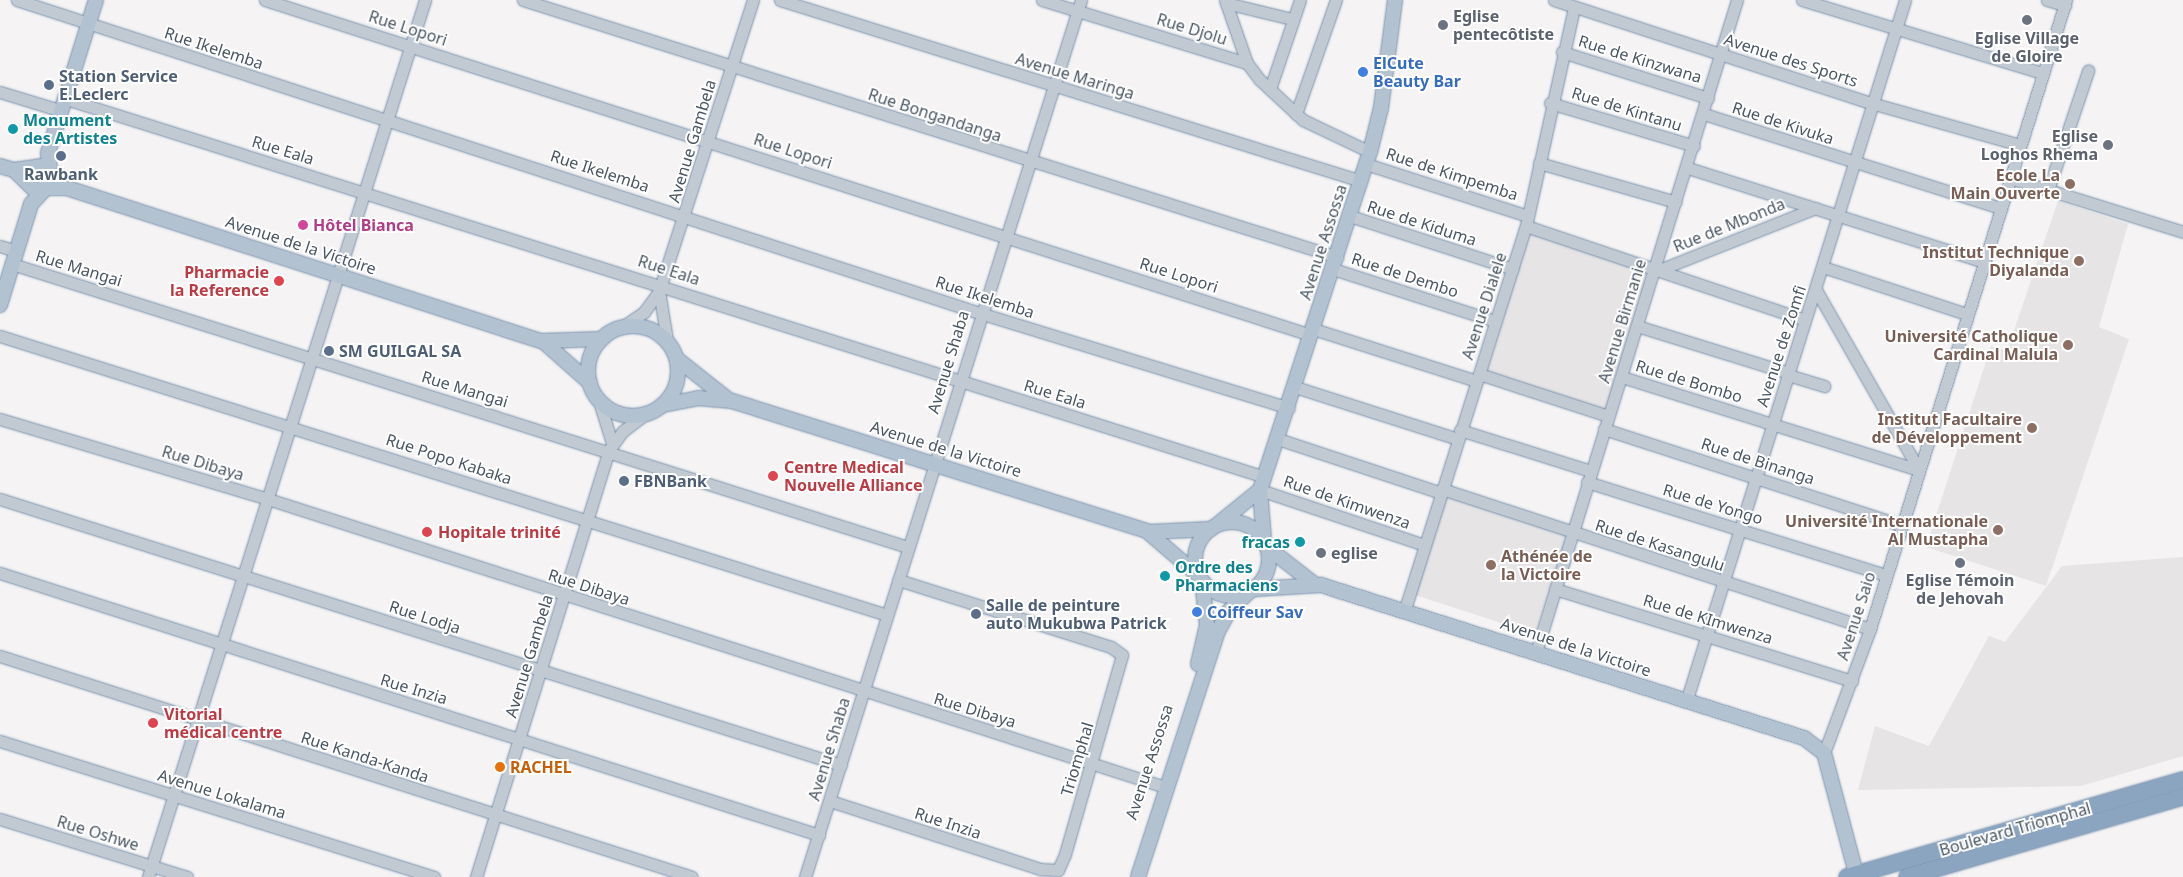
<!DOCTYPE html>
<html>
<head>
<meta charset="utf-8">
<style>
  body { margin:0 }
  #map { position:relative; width:2183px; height:877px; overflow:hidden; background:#f5f3f3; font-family:"Noto Sans",sans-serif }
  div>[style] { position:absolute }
  .education>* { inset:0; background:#e6e4e5 }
  .roads { filter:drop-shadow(0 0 1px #7690ad) drop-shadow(0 0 1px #7690ad) }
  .minor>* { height:11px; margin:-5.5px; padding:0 5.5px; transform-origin:5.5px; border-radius:5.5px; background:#c1cad2 }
  .major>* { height:14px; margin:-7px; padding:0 7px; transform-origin:7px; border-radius:7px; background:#b3c2d1 }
  .major>.ring { margin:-7px; padding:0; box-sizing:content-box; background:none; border:14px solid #b3c2d1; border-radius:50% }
  .highway>* { height:16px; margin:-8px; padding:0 8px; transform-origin:8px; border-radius:8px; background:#8ba5c1 }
  .dots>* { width:14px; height:14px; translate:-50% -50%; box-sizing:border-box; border:2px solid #fff; border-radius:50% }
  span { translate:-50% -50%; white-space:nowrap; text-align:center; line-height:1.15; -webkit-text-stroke:4px #fff; paint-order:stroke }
  .worship-label { font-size:16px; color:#5b616d; font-weight:700 }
  .left { translate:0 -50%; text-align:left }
  .right { translate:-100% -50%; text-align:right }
  .street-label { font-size:16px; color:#4a5661 }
  .shop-label { font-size:16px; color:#366cbe; font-weight:700 }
  .service-label { font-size:16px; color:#4e5e75; font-weight:700 }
  .culture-label { font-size:16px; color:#0d838f; font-weight:700 }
  .education-label { font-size:16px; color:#785e54; font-weight:700 }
  .hotel-label { font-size:16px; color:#b23c85; font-weight:700 }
  .health-label { font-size:16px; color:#be3a42; font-weight:700 }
  .food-label { font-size:16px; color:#c56008; font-weight:700 }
</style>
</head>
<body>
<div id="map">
  <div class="education">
    <div style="clip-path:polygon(2058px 201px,2128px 224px,2099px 327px,2129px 339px,2046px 586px,1926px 547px,1991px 346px,2007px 351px)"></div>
    <div style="clip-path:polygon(1531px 230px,1649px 275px,1606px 410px,1487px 372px)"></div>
    <div style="clip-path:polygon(1448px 493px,1567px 534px,1535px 634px,1415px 595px)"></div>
    <div style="clip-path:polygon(2183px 557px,2183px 756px,2081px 786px,1858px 790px,1875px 726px,1929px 746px,1989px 636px,2005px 642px,2062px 566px)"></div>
  </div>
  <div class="roads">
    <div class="minor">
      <div style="left:17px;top:0;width:1013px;rotate:18.01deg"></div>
      <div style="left:980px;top:313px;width:323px;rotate:17.1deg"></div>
      <div style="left:265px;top:0;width:1098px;rotate:17.76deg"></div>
      <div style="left:523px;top:0;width:854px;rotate:17.52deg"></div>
      <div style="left:780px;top:0;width:609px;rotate:17.3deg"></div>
      <div style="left:1042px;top:0;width:214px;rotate:17.1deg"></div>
      <div style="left:1225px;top:0;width:67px;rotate:70.8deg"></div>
      <div style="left:1247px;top:63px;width:21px;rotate:53deg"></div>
      <div style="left:1260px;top:80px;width:59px;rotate:42.9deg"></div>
      <div style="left:1303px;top:120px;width:74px;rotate:25.5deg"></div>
      <div style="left:1554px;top:0;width:333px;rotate:18deg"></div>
      <div style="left:1871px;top:103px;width:155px;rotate:15.7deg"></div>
      <div style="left:1802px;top:0;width:252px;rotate:16.9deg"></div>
      <div style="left:2047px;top:0;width:19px;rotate:16deg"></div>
      <div style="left:1226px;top:3px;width:68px;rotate:13.6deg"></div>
      <div style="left:1562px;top:52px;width:153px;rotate:17.5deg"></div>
      <div style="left:1270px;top:89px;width:94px;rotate:-71.4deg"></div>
      <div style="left:0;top:92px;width:62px;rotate:17deg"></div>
      <div style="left:63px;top:98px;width:1260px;rotate:17.5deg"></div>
      <div style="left:1550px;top:103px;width:150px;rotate:16.6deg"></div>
      <div style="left:1296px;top:114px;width:121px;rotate:-70.7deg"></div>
      <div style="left:1704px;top:114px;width:312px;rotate:17.6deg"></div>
      <div style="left:1539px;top:163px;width:142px;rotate:15.9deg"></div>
      <div style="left:1366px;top:164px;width:170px;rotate:17.8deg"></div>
      <div style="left:1688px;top:168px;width:311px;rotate:17.6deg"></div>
      <div style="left:2010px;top:178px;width:181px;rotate:17.3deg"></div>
      <div style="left:2048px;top:190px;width:126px;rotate:-71.4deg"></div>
      <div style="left:1350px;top:216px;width:171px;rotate:18deg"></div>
      <div style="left:1526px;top:226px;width:294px;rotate:18.6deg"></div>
      <div style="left:0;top:246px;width:17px;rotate:17deg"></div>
      <div style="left:12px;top:264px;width:940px;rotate:17.53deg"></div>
      <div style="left:1823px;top:267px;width:151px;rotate:18.1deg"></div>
      <div style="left:1333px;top:269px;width:170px;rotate:17.8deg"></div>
      <div style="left:1654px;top:272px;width:174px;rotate:-21.6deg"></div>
      <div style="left:1816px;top:290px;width:207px;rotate:60.2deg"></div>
      <div style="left:659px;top:291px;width:50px;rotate:80.7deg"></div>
      <div style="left:1637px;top:326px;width:159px;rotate:17.2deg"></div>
      <div style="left:622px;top:327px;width:27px;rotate:-34deg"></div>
      <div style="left:644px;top:312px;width:26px;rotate:-54deg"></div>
      <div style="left:659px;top:291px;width:306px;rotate:-72.1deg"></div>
      <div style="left:1313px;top:329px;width:172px;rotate:17.6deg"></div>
      <div style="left:0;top:336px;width:930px;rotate:17.46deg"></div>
      <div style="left:1479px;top:374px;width:136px;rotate:18deg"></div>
      <div style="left:1788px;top:375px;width:38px;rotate:17deg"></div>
      <div style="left:1622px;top:377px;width:311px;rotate:17.4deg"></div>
      <div style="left:1295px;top:387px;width:171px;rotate:17.7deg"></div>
      <div style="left:598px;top:398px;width:47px;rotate:72.7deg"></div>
      <div style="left:0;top:419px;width:280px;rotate:16.6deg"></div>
      <div style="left:268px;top:499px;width:945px;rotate:17.8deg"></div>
      <div style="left:1604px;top:429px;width:312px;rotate:17.9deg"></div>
      <div style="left:1460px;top:430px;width:137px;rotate:17.4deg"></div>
      <div style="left:1278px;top:439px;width:172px;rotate:18.3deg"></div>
      <div style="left:1587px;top:482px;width:313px;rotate:17.3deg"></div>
      <div style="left:1442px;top:489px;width:450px;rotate:18.1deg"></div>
      <div style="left:1260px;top:490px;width:173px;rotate:18.5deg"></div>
      <div style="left:0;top:499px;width:882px;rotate:17.55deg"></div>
      <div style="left:0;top:573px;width:860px;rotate:17.74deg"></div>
      <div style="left:1555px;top:589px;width:311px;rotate:17.2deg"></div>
      <div style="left:1405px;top:609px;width:402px;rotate:-72.5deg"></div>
      <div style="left:1526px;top:226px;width:224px;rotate:-77.6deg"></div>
      <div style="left:1536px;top:652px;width:682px;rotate:-72.87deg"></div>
      <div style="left:0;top:656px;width:726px;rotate:17.71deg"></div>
      <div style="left:1686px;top:702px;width:735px;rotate:-72.67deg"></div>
      <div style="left:0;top:741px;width:455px;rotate:17.4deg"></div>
      <div style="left:1824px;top:753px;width:132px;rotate:-69.6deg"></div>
      <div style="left:1870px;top:629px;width:659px;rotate:-72.69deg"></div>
      <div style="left:830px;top:801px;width:221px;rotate:17.9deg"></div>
      <div style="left:1040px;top:869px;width:18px;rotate:3deg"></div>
      <div style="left:1058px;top:870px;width:17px;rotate:-66deg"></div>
      <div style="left:1065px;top:854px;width:207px;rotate:-74deg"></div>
      <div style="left:1122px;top:655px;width:14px;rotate:-144deg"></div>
      <div style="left:1111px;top:647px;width:223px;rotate:-162.5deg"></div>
      <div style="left:0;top:819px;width:196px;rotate:17.2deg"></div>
      <div style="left:148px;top:877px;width:920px;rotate:-72.47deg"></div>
      <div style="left:476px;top:877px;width:447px;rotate:-72.7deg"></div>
      <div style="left:609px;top:450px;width:24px;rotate:-54deg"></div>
      <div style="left:623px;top:431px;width:30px;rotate:-37deg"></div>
      <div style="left:805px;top:877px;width:919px;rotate:-72.53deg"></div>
    </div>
    <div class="major">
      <div style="left:0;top:166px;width:15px;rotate:16deg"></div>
      <div style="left:14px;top:170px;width:29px;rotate:44deg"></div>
      <div style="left:35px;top:190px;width:14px;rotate:-12deg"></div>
      <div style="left:14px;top:170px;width:29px;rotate:-8deg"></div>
      <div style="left:43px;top:166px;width:13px;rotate:42deg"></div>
      <div style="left:50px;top:170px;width:17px;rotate:-97deg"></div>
      <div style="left:48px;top:153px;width:160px;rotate:-72.6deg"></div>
      <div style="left:47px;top:188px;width:20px"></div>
      <div style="left:67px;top:188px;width:499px;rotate:17.9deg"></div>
      <div style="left:542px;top:341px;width:60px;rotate:-1.9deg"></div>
      <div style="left:0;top:305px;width:106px;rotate:-72.9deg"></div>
      <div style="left:31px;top:204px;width:19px;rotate:-47deg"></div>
      <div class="ring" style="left:588px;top:326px;width:76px;height:76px"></div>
      <div style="left:545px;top:343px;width:60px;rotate:41.6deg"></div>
      <div style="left:677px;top:359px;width:66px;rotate:38.3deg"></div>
      <div style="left:663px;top:405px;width:36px;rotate:-11deg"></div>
      <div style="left:698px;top:398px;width:34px;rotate:5deg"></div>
      <div style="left:732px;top:401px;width:437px;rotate:17.4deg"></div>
      <div style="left:1149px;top:532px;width:62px;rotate:-2.8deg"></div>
      <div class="ring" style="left:1195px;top:522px;width:60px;height:60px"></div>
      <div style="left:1218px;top:524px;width:54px;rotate:-39deg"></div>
      <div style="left:1149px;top:533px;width:66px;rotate:40.7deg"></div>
      <div style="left:1264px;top:540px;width:50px;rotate:-94.6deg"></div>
      <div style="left:1260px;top:490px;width:355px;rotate:-72deg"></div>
      <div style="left:1370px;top:152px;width:45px;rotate:-76deg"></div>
      <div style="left:1381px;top:108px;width:109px;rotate:-82.6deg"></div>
      <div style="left:1268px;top:548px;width:57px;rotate:37.9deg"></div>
      <div style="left:1255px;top:589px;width:66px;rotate:-3.5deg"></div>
      <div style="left:1321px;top:585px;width:507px;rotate:17.58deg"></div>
      <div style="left:1804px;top:738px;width:25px;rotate:37deg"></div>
      <div style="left:1824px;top:753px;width:128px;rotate:75.1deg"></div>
      <div style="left:1198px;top:664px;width:40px;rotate:-77deg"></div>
      <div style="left:1207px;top:625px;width:44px;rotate:-96.5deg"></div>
      <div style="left:1138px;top:877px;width:259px;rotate:-72deg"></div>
      <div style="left:1218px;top:631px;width:23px;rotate:-61deg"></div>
      <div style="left:1229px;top:611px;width:28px;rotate:-44deg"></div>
    </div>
    <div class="highway">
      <div style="left:1847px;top:877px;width:350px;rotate:-16.1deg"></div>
      <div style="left:1907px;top:877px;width:287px;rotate:-16.2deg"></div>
    </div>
  </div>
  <div class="dots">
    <div style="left:2027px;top:20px;background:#6b7280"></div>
    <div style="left:1443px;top:25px;background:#6b7280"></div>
    <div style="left:1363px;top:72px;background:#3f7fe0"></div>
    <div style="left:49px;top:85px;background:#5c6f8a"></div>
    <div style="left:13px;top:129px;background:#0f9aa8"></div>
    <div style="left:2108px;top:145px;background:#6b7280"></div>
    <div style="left:61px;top:156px;background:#5c6f8a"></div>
    <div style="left:2070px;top:184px;background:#8d6e63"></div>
    <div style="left:303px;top:225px;background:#d1479c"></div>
    <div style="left:2079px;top:261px;background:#8d6e63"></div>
    <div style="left:279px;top:281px;background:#e0444e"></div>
    <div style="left:2068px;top:345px;background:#8d6e63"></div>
    <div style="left:329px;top:351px;background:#5c6f8a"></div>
    <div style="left:2032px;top:428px;background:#8d6e63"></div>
    <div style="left:773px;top:476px;background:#e0444e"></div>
    <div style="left:624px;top:481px;background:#5c6f8a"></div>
    <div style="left:1998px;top:530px;background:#8d6e63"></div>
    <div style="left:427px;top:532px;background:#e0444e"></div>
    <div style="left:1300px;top:542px;background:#0f9aa8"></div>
    <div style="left:1321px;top:553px;background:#6b7280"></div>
    <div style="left:1960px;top:563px;background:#6b7280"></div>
    <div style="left:1491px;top:565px;background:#8d6e63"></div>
    <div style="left:1165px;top:576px;background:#0f9aa8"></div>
    <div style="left:1197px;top:612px;background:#3f7fe0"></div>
    <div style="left:976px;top:614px;background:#5c6f8a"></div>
    <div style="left:153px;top:723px;background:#e0444e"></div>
    <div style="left:500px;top:767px;background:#e8710a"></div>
  </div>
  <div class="worship-label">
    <span class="left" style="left:1453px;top:25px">Eglise<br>pentecôtiste</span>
    <span style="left:2027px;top:47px">Eglise Village<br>de Gloire</span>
    <span class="right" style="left:2098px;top:145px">Eglise<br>Loghos Rhema</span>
    <span class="left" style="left:1331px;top:553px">eglise</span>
    <span style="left:1960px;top:589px">Eglise Témoin<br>de Jehovah</span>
  </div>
  <div class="street-label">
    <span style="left:408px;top:28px;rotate:18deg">Rue Lopori</span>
    <span style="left:1192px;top:29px;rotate:17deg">Rue Djolu</span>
    <span style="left:214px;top:48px;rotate:18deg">Rue Ikelemba</span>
    <span style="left:1640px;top:59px;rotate:17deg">Rue de Kinzwana</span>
    <span style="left:1791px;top:60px;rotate:18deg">Avenue des Sports</span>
    <span style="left:1075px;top:76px;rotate:17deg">Avenue Maringa</span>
    <span style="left:1627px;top:109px;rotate:17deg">Rue de Kintanu</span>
    <span style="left:935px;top:115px;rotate:18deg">Rue Bongandanga</span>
    <span style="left:1783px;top:123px;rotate:18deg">Rue de Kivuka</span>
    <span style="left:692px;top:141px;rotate:-73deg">Avenue Gambela</span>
    <span style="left:283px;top:150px;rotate:17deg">Rue Eala</span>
    <span style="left:793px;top:151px;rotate:18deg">Rue Lopori</span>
    <span style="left:600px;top:171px;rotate:18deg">Rue Ikelemba</span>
    <span style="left:1452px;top:174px;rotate:18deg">Rue de Kimpemba</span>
    <span style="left:1422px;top:223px;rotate:18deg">Rue de Kiduma</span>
    <span style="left:1729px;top:225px;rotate:-22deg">Rue de Mbonda</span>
    <span style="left:1323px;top:242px;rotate:-72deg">Avenue Assossa</span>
    <span style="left:301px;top:245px;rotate:18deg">Avenue de la Victoire</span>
    <span style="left:79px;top:268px;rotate:17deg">Rue Mangai</span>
    <span style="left:669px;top:270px;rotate:18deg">Rue Eala</span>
    <span style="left:1179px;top:275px;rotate:18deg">Rue Lopori</span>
    <span style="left:1405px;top:275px;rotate:18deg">Rue de Dembo</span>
    <span style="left:985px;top:297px;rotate:18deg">Rue Ikelemba</span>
    <span style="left:1484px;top:306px;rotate:-72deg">Avenue Dialele</span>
    <span style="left:1622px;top:321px;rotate:-73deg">Avenue Birmanie</span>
    <span style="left:1781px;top:346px;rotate:-72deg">Avenue de Zomfi</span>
    <span style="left:948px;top:362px;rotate:-73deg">Avenue Shaba</span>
    <span style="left:1689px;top:381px;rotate:17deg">Rue de Bombo</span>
    <span style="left:465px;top:389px;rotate:17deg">Rue Mangai</span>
    <span style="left:1055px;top:394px;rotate:17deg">Rue Eala</span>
    <span style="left:946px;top:449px;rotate:17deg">Avenue de la Victoire</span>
    <span style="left:449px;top:459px;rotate:18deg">Rue Popo Kabaka</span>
    <span style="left:1758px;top:461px;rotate:18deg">Rue de Binanga</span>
    <span style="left:203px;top:463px;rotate:17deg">Rue Dibaya</span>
    <span style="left:1347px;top:502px;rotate:19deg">Rue de Kimwenza</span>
    <span style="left:1713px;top:504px;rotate:17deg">Rue de Yongo</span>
    <span style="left:1660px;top:545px;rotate:18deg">Rue de Kasangulu</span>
    <span style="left:589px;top:587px;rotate:18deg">Rue Dibaya</span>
    <span style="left:1856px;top:616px;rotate:-72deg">Avenue Saio</span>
    <span style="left:425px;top:617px;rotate:18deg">Rue Lodja</span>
    <span style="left:1708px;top:619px;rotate:17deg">Rue de KImwenza</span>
    <span style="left:1576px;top:647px;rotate:18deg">Avenue de la Victoire</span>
    <span style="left:529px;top:656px;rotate:-73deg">Avenue Gambela</span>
    <span style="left:414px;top:689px;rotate:17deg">Rue Inzia</span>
    <span style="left:975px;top:710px;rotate:17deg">Rue Dibaya</span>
    <span style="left:829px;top:749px;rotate:-73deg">Avenue Shaba</span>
    <span style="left:365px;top:757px;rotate:18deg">Rue Kanda-Kanda</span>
    <span style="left:1077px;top:759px;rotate:-73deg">Triomphal</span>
    <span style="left:1149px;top:762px;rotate:-72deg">Avenue Assossa</span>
    <span style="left:222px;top:794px;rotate:17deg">Avenue Lokalama</span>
    <span style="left:948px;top:823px;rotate:18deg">Rue Inzia</span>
    <span style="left:2015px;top:829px;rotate:-16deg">Boulevard Triomphal</span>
    <span style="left:98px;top:833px;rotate:17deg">Rue Oshwe</span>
  </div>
  <div class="shop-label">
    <span class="left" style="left:1373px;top:72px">ElCute<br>Beauty Bar</span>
    <span class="left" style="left:1207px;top:612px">Coiffeur Sav</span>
  </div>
  <div class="service-label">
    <span class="left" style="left:59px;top:85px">Station Service<br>E.Leclerc</span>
    <span style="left:61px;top:174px">Rawbank</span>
    <span class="left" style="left:339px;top:351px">SM GUILGAL SA</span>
    <span class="left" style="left:634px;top:481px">FBNBank</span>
    <span class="left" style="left:986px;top:614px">Salle de peinture<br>auto Mukubwa Patrick</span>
  </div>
  <div class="culture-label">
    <span class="left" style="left:23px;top:129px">Monument<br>des Artistes</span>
    <span class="right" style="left:1290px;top:542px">fracas</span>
    <span class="left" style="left:1175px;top:576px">Ordre des<br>Pharmaciens</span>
  </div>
  <div class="education-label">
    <span class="right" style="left:2060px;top:184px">Ecole La<br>Main Ouverte</span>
    <span class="right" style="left:2069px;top:261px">Institut Technique<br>Diyalanda</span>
    <span class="right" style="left:2058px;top:345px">Université Catholique<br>Cardinal Malula</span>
    <span class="right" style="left:2022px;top:428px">Institut Facultaire<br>de Développement</span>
    <span class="right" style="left:1988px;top:530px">Université Internationale<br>Al Mustapha</span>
    <span class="left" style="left:1501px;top:565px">Athénée de<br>la Victoire</span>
  </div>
  <div class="hotel-label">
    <span class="left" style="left:313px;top:225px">Hôtel Bianca</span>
  </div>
  <div class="health-label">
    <span class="right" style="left:269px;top:281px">Pharmacie<br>la Reference</span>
    <span class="left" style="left:784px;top:476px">Centre Medical<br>Nouvelle Alliance</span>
    <span class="left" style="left:438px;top:532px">Hopitale trinité</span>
    <span class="left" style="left:164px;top:723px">Vitorial<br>médical centre</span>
  </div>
  <div class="food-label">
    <span class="left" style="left:510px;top:767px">RACHEL</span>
  </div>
</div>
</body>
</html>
